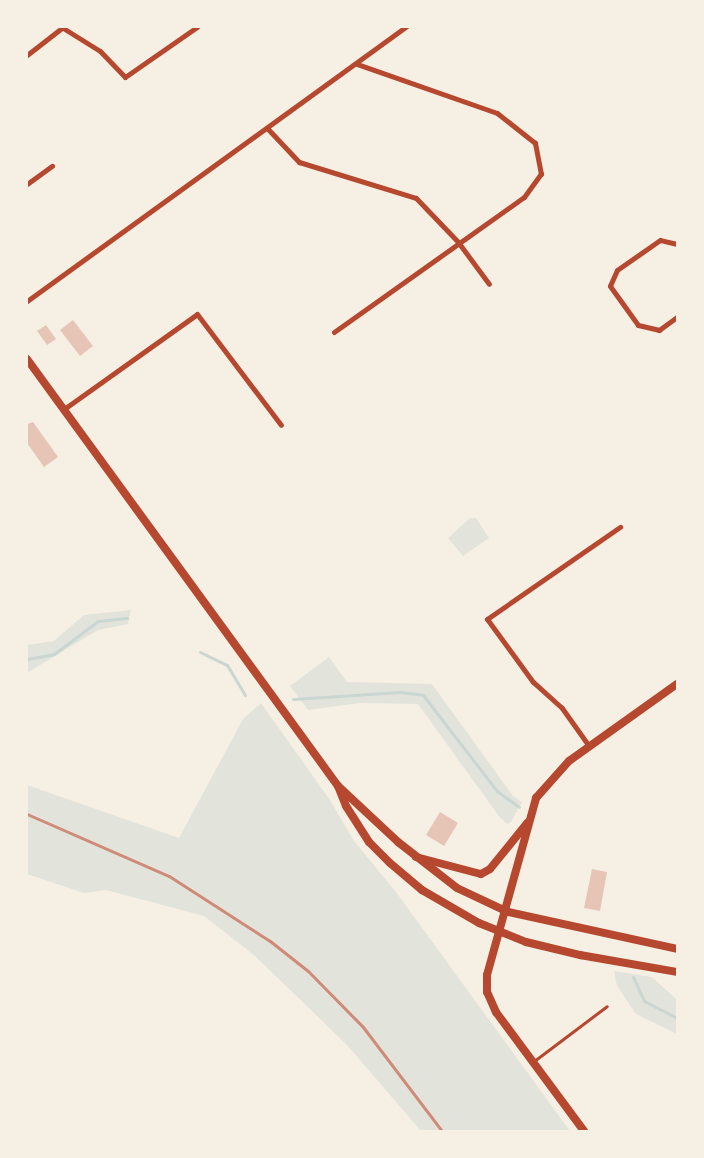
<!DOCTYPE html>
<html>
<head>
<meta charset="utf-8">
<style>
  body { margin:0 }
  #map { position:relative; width:704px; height:1158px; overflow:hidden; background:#f6efe4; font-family:"Archivo Narrow",sans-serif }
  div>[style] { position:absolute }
  .green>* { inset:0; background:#e2e4dc }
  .stream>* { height:3px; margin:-1.5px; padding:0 1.5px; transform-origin:1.5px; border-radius:1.5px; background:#c9d6d2 }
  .building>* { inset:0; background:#e6c5b7 }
  .service>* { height:3px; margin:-1.5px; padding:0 1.5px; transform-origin:1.5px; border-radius:1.5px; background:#b5482f }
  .minor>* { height:5px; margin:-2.5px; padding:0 2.5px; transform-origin:2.5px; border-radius:2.5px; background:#b5482f }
  .secondary>* { height:8px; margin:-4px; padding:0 4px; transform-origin:4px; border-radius:4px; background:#b5482f }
  .rail>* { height:3px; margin:-1.5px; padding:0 1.5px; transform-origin:1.5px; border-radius:1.5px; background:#cf8b77 }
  span { translate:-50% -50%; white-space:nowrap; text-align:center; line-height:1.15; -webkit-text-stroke:6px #f6efe4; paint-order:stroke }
  .frame { position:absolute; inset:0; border:28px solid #f6efe4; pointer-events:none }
</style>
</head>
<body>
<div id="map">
  <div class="green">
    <div style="clip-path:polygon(470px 518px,476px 518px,489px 538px,463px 556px,448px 538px)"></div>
    <div style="clip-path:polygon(131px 610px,128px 624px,98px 630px,27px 673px,27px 645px,54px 641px,84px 615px)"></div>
    <div style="clip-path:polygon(329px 657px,347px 682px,432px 684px,513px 796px,522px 802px,511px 822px,507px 824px,498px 815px,418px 704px,359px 703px,308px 710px,290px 686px)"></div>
    <div style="clip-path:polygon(261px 703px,330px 800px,354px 841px,396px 892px,570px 1131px,421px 1131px,347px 1045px,255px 956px,204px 916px,106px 890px,84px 893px,27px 874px,27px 785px,179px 838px,243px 719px)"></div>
    <div style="clip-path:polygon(614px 971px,652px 977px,677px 1000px,677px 1034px,636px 1014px,617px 986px)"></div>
  </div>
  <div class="stream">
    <div style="left:200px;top:652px;width:30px;rotate:26deg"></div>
    <div style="left:227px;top:665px;width:35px;rotate:59deg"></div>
    <div style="left:27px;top:659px;width:27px;rotate:-10deg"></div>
    <div style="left:54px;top:654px;width:55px;rotate:-36.9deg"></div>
    <div style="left:98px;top:621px;width:29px;rotate:-6deg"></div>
    <div style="left:293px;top:699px;width:107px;rotate:-3.7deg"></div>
    <div style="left:400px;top:692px;width:23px;rotate:7deg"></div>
    <div style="left:423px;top:695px;width:121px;rotate:52.4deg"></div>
    <div style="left:497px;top:791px;width:27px;rotate:36deg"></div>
    <div style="left:633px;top:977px;width:26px;rotate:65deg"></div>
    <div style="left:644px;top:1001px;width:37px;rotate:27deg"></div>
  </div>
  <div class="building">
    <div style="clip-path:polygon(73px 320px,93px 346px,80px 356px,60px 330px)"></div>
    <div style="clip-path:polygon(46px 325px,56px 339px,47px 345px,37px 331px)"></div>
    <div style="clip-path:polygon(33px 422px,58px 457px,44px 467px,27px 443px,27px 424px)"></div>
    <div style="clip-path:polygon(440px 812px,458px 823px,444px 846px,426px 835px)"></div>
    <div style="clip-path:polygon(592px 869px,607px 872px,600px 911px,584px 908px)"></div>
  </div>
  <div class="service">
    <div style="left:534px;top:1061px;width:91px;rotate:-37deg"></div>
  </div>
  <div class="minor">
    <div style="left:63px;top:28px;width:44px;rotate:31.9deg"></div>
    <div style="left:100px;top:51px;width:36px;rotate:46deg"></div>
    <div style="left:125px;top:77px;width:88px;rotate:-34.8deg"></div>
    <div style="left:27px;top:55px;width:46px;rotate:-37.9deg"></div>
    <div style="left:267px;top:128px;width:47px;rotate:46.7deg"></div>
    <div style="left:299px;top:162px;width:122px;rotate:17.1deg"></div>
    <div style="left:416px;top:198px;width:61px;rotate:46.3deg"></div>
    <div style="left:458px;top:242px;width:52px;rotate:53.6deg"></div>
    <div style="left:27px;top:184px;width:31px;rotate:-36deg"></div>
    <div style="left:677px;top:244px;width:17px;rotate:-167deg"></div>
    <div style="left:660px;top:240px;width:52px;rotate:145.1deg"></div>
    <div style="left:617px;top:270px;width:17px;rotate:114deg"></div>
    <div style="left:610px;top:286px;width:48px;rotate:54.3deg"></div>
    <div style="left:638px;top:325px;width:22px;rotate:13deg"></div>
    <div style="left:659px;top:330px;width:22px;rotate:-36deg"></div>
    <div style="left:27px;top:301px;width:468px;rotate:-35.9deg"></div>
    <div style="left:334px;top:332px;width:233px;rotate:-35.4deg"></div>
    <div style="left:524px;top:197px;width:29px;rotate:-54deg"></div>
    <div style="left:541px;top:174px;width:32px;rotate:-101deg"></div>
    <div style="left:535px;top:143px;width:48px;rotate:-141.7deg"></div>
    <div style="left:497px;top:113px;width:148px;rotate:-160.7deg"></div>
    <div style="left:64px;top:409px;width:163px;rotate:-35.5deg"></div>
    <div style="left:197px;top:314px;width:139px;rotate:52.9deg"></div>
    <div style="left:589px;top:746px;width:47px;rotate:-125.4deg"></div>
    <div style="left:562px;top:708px;width:39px;rotate:-138deg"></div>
    <div style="left:533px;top:682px;width:78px;rotate:-126.1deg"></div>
    <div style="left:487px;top:619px;width:162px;rotate:-34.7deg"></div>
  </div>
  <div class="secondary">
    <div style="left:27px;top:359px;width:528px;rotate:53.93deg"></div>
    <div style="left:338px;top:786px;width:82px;rotate:43deg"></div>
    <div style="left:398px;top:842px;width:75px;rotate:37.9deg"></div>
    <div style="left:457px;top:888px;width:56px;rotate:25.2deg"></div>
    <div style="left:508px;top:912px;width:173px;rotate:12.3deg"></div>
    <div style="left:338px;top:786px;width:22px;rotate:68deg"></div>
    <div style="left:346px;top:806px;width:43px;rotate:57.4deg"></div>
    <div style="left:369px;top:842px;width:30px;rotate:45deg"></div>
    <div style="left:390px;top:863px;width:42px;rotate:40.2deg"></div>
    <div style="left:422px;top:890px;width:66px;rotate:30.1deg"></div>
    <div style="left:479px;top:923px;width:51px;rotate:22deg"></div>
    <div style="left:526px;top:942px;width:56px;rotate:13.5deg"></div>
    <div style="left:580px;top:955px;width:98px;rotate:9.9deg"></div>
    <div style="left:416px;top:857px;width:67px;rotate:14.7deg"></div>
    <div style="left:481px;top:874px;width:10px;rotate:-29deg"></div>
    <div style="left:490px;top:869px;width:60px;rotate:-51deg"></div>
    <div style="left:584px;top:1131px;width:148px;rotate:-126.5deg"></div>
    <div style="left:496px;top:1012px;width:22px;rotate:-114deg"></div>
    <div style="left:487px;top:992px;width:17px;rotate:-90deg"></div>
    <div style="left:487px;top:975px;width:184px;rotate:-74.5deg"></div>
    <div style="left:536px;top:798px;width:50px;rotate:-48.3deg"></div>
    <div style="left:569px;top:761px;width:133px;rotate:-35.5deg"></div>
  </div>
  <div class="rail">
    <div style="left:27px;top:814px;width:155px;rotate:23.6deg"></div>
    <div style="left:169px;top:876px;width:120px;rotate:32.8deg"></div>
    <div style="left:270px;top:941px;width:48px;rotate:38.3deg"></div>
    <div style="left:308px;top:971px;width:78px;rotate:45.5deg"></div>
    <div style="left:363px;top:1027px;width:131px;rotate:52.8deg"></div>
  </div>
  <div class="frame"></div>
</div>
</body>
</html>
